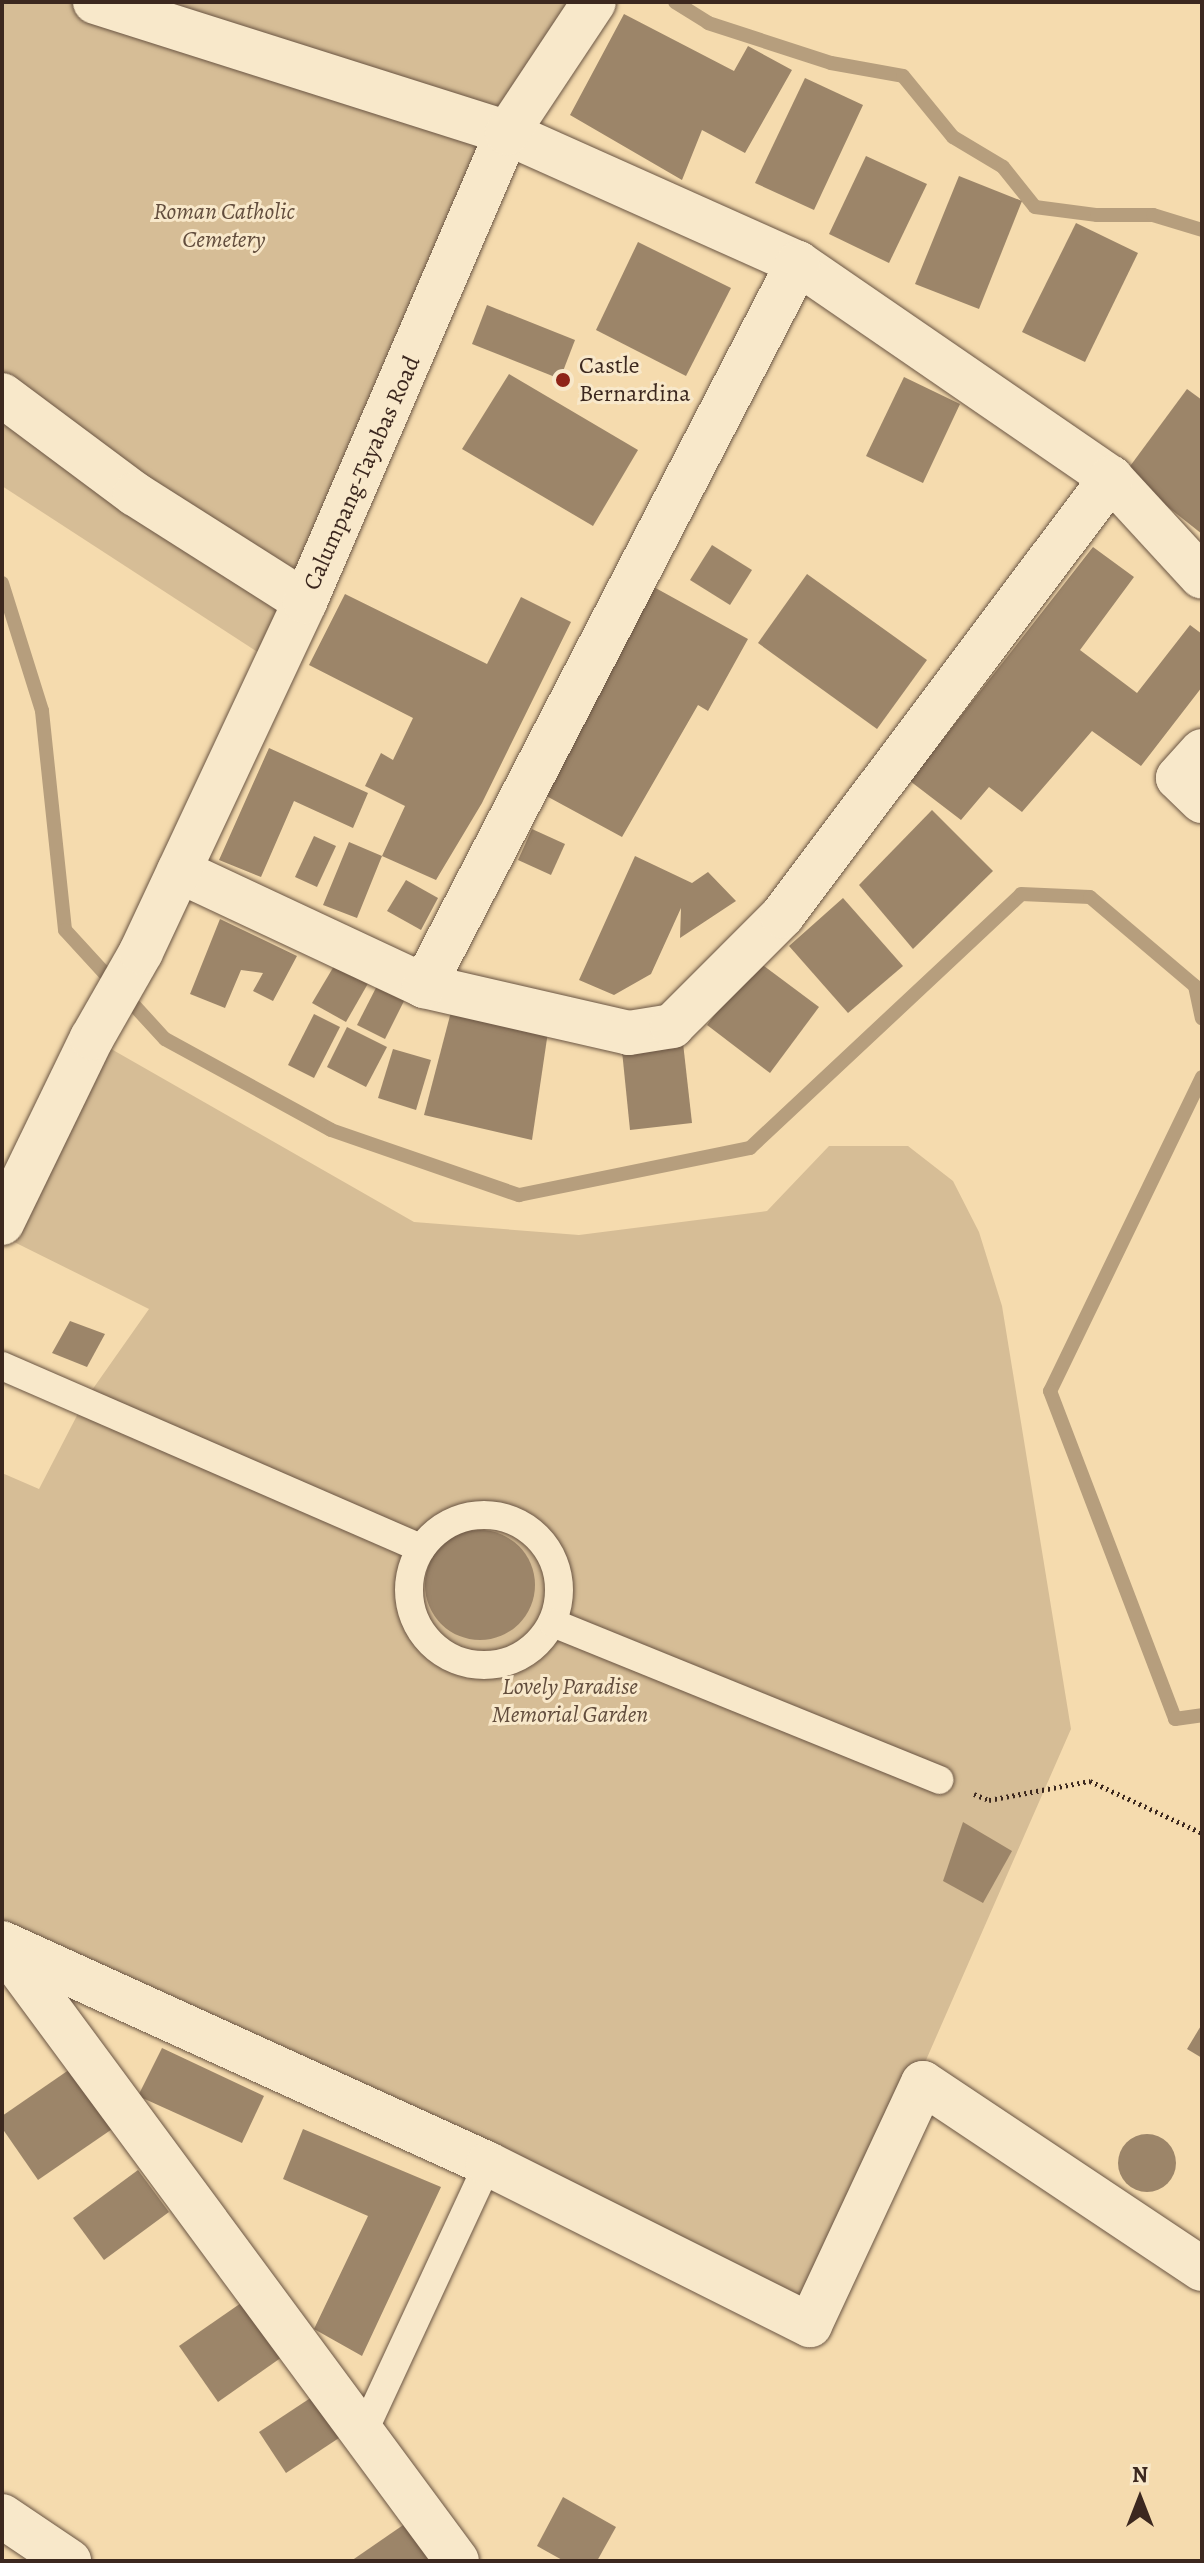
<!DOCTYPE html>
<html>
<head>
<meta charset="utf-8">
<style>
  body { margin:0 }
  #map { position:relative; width:1204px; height:2563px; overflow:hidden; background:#f5dbae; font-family:Alegreya,serif }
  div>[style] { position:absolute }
  .green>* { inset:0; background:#d6bd96 }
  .stream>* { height:14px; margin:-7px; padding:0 7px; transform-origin:7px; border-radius:7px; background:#b69e7d }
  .building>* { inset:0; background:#9c8569 }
  .round { border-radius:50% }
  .path>* { height:5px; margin-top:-2.5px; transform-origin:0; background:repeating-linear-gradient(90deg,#3c281f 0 2px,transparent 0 6px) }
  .roads { filter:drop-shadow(0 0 2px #6a5543) drop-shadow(0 0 2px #6a5543) }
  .lane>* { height:28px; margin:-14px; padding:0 14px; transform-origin:14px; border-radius:14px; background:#f8e8ca }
  .lane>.ring { margin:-14px; padding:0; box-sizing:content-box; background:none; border:28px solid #f8e8ca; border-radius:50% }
  .street>* { height:44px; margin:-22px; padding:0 22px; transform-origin:22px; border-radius:22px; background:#f8e8ca }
  .secondary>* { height:44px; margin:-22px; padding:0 22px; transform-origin:22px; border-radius:22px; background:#f8e8ca }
  .dots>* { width:22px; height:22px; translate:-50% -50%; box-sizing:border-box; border:4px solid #f8e8ca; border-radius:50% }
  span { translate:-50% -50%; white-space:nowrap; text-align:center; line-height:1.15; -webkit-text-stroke:6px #f8e8ca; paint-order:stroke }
  .park-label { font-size:24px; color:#624d3d; font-style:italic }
  .poi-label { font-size:24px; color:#3c281f }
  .left { translate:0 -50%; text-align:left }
  .street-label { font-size:24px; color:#3c281f }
  .frame { position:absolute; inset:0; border:4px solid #3c281f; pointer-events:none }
  .north { position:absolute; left:1100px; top:2459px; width:80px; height:80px; -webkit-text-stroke:6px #f8e8ca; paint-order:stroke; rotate:0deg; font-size:22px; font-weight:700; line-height:32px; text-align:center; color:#3c281f }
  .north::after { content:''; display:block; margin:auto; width:28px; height:36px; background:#3c281f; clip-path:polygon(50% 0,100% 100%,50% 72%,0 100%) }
</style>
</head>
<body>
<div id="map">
  <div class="green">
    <div style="clip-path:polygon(2px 2px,594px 2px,276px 664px,2px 486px)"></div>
    <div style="clip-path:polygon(92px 1038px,414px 1222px,579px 1235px,767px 1211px,829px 1146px,908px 1146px,953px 1181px,979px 1232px,1002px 1306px,1071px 1729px,810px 2325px,2px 1952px,2px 1473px,39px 1489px,85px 1400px,149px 1309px,2px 1236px)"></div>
  </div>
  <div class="stream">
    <div style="left:675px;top:2px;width:39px;rotate:32deg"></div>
    <div style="left:708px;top:23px;width:129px;rotate:18deg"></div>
    <div style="left:831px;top:63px;width:73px;rotate:10.2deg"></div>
    <div style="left:903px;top:76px;width:79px;rotate:50.7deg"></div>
    <div style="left:953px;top:137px;width:58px;rotate:31deg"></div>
    <div style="left:1003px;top:167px;width:51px;rotate:51.3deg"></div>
    <div style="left:1035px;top:207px;width:63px;rotate:7.4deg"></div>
    <div style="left:1097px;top:215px;width:56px"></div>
    <div style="left:1153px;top:215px;width:51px;rotate:17deg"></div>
    <div style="left:2px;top:583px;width:134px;rotate:72.6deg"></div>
    <div style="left:42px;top:711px;width:220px;rotate:84deg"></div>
    <div style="left:65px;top:930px;width:148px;rotate:47.5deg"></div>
    <div style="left:165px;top:1039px;width:189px;rotate:28.7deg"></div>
    <div style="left:331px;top:1130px;width:199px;rotate:19.1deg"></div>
    <div style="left:519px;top:1195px;width:236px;rotate:-11.5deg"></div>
    <div style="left:750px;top:1148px;width:371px;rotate:-43.1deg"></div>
    <div style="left:1021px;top:894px;width:69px;rotate:2.5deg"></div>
    <div style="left:1090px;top:897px;width:138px;rotate:40.3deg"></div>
    <div style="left:1195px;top:986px;width:33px;rotate:78deg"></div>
    <div style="left:1202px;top:1077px;width:349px;rotate:115.8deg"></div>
    <div style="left:1050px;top:1391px;width:351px;rotate:69.1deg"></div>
    <div style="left:1175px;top:1719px;width:27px;rotate:-8deg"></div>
  </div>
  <div class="building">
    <div style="clip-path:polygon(624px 14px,734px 71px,748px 46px,792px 70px,745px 153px,702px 130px,682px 180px,570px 115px)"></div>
    <div style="clip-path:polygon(805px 78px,863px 105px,814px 210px,755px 183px)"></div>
    <div style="clip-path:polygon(866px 156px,927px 184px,889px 263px,829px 234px)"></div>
    <div style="clip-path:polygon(959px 176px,1022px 201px,979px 309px,915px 284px)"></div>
    <div style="clip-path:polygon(1076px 223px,1138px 253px,1085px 362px,1022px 332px)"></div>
    <div style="clip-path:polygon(638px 242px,731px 288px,686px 376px,596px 330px)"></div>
    <div style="clip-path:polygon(487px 305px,575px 340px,560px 379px,472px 344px)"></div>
    <div style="clip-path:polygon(509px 374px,638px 450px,593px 526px,462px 449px)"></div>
    <div style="clip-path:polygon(904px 377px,960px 404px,923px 483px,866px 456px)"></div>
    <div style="clip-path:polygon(1187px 389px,1202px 400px,1202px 534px,1125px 473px)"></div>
    <div style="clip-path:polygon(712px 545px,752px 570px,730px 605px,690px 580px)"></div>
    <div style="clip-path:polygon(1093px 547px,1134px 577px,1080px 650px,1137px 693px,1190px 625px,1202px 634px,1202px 687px,1141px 766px,1092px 731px,1022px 812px,989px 787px,961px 820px,910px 781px)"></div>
    <div style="clip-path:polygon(807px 574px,927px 660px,877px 729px,758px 643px)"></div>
    <div style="clip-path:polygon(652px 586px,748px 639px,708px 711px,698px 705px,622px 837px,539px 792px)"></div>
    <div style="clip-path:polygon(345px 594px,487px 664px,521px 597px,571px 622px,482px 803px,436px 880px,382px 856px,357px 918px,323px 905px,349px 842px,382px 856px,405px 806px,365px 786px,381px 753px,393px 760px,413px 718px,309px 665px)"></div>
    <div style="clip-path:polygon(269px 748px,368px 793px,353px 828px,294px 801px,261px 877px,219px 860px)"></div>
    <div style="clip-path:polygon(932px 810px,993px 871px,913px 949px,859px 885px)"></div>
    <div style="clip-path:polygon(532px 829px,565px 844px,551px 875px,518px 860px)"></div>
    <div style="clip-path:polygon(314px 836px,336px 846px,317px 887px,295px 877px)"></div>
    <div style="clip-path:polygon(635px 856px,692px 883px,708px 872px,736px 901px,680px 938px,681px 908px,651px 974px,614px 995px,579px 980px)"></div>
    <div style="clip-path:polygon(406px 880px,438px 898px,421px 930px,387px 911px)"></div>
    <div style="clip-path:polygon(843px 898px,903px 966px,848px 1013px,789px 946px)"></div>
    <div style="clip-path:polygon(220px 919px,297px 956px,273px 1001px,253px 991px,263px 973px,241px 970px,225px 1008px,190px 994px)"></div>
    <div style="clip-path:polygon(756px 960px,819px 1007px,770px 1073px,707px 1025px)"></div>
    <div style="clip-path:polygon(337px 961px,370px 980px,346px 1022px,312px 1003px)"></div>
    <div style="clip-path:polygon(381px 978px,409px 991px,385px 1039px,357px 1025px)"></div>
    <div style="clip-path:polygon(452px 1008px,549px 1025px,532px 1140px,424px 1115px)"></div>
    <div style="clip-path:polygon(314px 1014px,340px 1027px,314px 1078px,288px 1065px)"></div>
    <div style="clip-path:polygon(347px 1027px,387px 1047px,366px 1087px,327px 1067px)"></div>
    <div style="clip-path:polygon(682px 1034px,692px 1123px,630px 1130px,621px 1041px)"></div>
    <div style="clip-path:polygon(393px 1049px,431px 1060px,416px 1110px,378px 1098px)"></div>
    <div style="clip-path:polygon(70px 1321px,105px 1334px,87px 1367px,52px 1353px)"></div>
    <div class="round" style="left:425px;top:1530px;width:110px;height:110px"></div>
    <div style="clip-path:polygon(963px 1822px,1012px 1851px,983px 1903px,943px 1881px)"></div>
    <div style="clip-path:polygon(1202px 2024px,1202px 2058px,1187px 2049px)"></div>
    <div style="clip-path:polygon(162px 2048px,264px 2096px,242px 2143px,138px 2096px)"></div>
    <div style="clip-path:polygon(76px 2065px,118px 2125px,38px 2180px,2px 2128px,2px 2116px)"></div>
    <div style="clip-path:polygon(303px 2129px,441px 2187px,362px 2356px,314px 2329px,368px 2216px,283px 2179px)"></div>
    <div class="round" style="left:1118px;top:2134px;width:58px;height:58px"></div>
    <div style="clip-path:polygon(138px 2170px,169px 2212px,104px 2260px,73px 2218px)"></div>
    <div style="clip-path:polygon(244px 2301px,282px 2357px,218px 2402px,179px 2346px)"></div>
    <div style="clip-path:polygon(315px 2395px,342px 2436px,286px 2473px,259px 2432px)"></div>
    <div style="clip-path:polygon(563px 2497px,616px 2527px,597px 2561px,564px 2561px,537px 2546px)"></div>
    <div style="clip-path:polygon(409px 2521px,438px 2561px,351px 2561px)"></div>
  </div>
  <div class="path">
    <div style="left:974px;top:1794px;width:16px;rotate:22deg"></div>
    <div style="left:989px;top:1800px;width:103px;rotate:-10.7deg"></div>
    <div style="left:1090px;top:1781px;width:123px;rotate:24.9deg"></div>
  </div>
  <div class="roads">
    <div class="lane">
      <div style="left:2px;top:1366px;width:457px;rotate:23.5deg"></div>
      <div class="ring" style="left:409px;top:1515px;width:122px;height:122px"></div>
      <div style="left:553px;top:1623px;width:417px;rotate:22.1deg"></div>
      <div style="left:363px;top:2433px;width:297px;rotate:-65.1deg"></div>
    </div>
    <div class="street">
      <div style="left:95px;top:2px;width:432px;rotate:17.6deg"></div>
      <div style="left:507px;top:133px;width:319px;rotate:24.1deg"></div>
      <div style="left:798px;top:263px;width:380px;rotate:34.5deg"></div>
      <div style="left:1111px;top:478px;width:134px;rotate:47.4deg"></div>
      <div style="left:2px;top:395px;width:166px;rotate:36.7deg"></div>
      <div style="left:135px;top:494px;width:201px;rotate:32.4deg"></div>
      <div style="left:1202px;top:751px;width:36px;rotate:132deg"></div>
      <div style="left:1178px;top:778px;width:33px;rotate:44deg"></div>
      <div style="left:179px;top:871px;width:271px;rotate:25.1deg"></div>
      <div style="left:424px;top:986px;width:210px;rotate:12.9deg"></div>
      <div style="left:629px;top:1033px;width:44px;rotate:-9.2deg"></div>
      <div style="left:672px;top:1026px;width:156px;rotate:-45deg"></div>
      <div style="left:782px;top:916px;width:548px;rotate:-53.09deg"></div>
      <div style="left:424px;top:986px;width:814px;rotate:-62.65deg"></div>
      <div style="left:2px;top:1943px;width:534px;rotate:24.45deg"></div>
      <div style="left:488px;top:2164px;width:360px;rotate:26.6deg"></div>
      <div style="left:810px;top:2325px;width:267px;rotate:-65deg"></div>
      <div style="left:923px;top:2083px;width:335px;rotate:33.7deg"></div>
      <div style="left:3px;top:1946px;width:764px;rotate:53.56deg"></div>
      <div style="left:2px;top:2516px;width:81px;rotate:33.9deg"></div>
    </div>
    <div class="secondary">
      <div style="left:2px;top:1223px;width:206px;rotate:-64.1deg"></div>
      <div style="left:92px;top:1038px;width:99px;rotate:-60.3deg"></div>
      <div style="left:141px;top:952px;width:387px;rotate:-64.9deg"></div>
      <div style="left:305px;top:602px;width:511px;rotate:-66.7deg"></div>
      <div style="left:507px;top:133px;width:157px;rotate:-56.4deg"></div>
    </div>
  </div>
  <div class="dots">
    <div style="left:563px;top:380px;background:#8f2418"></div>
  </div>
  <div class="park-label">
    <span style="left:224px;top:226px">Roman Catholic<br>Cemetery</span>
    <span style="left:570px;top:1701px">Lovely Paradise<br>Memorial Garden</span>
  </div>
  <div class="poi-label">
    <span class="left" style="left:579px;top:380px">Castle<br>Bernardina</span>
  </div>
  <div class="street-label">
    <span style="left:362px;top:473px;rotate:-66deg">Calumpang-Tayabas Road</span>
  </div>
  <div class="frame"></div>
  <div class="north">N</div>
</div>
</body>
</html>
